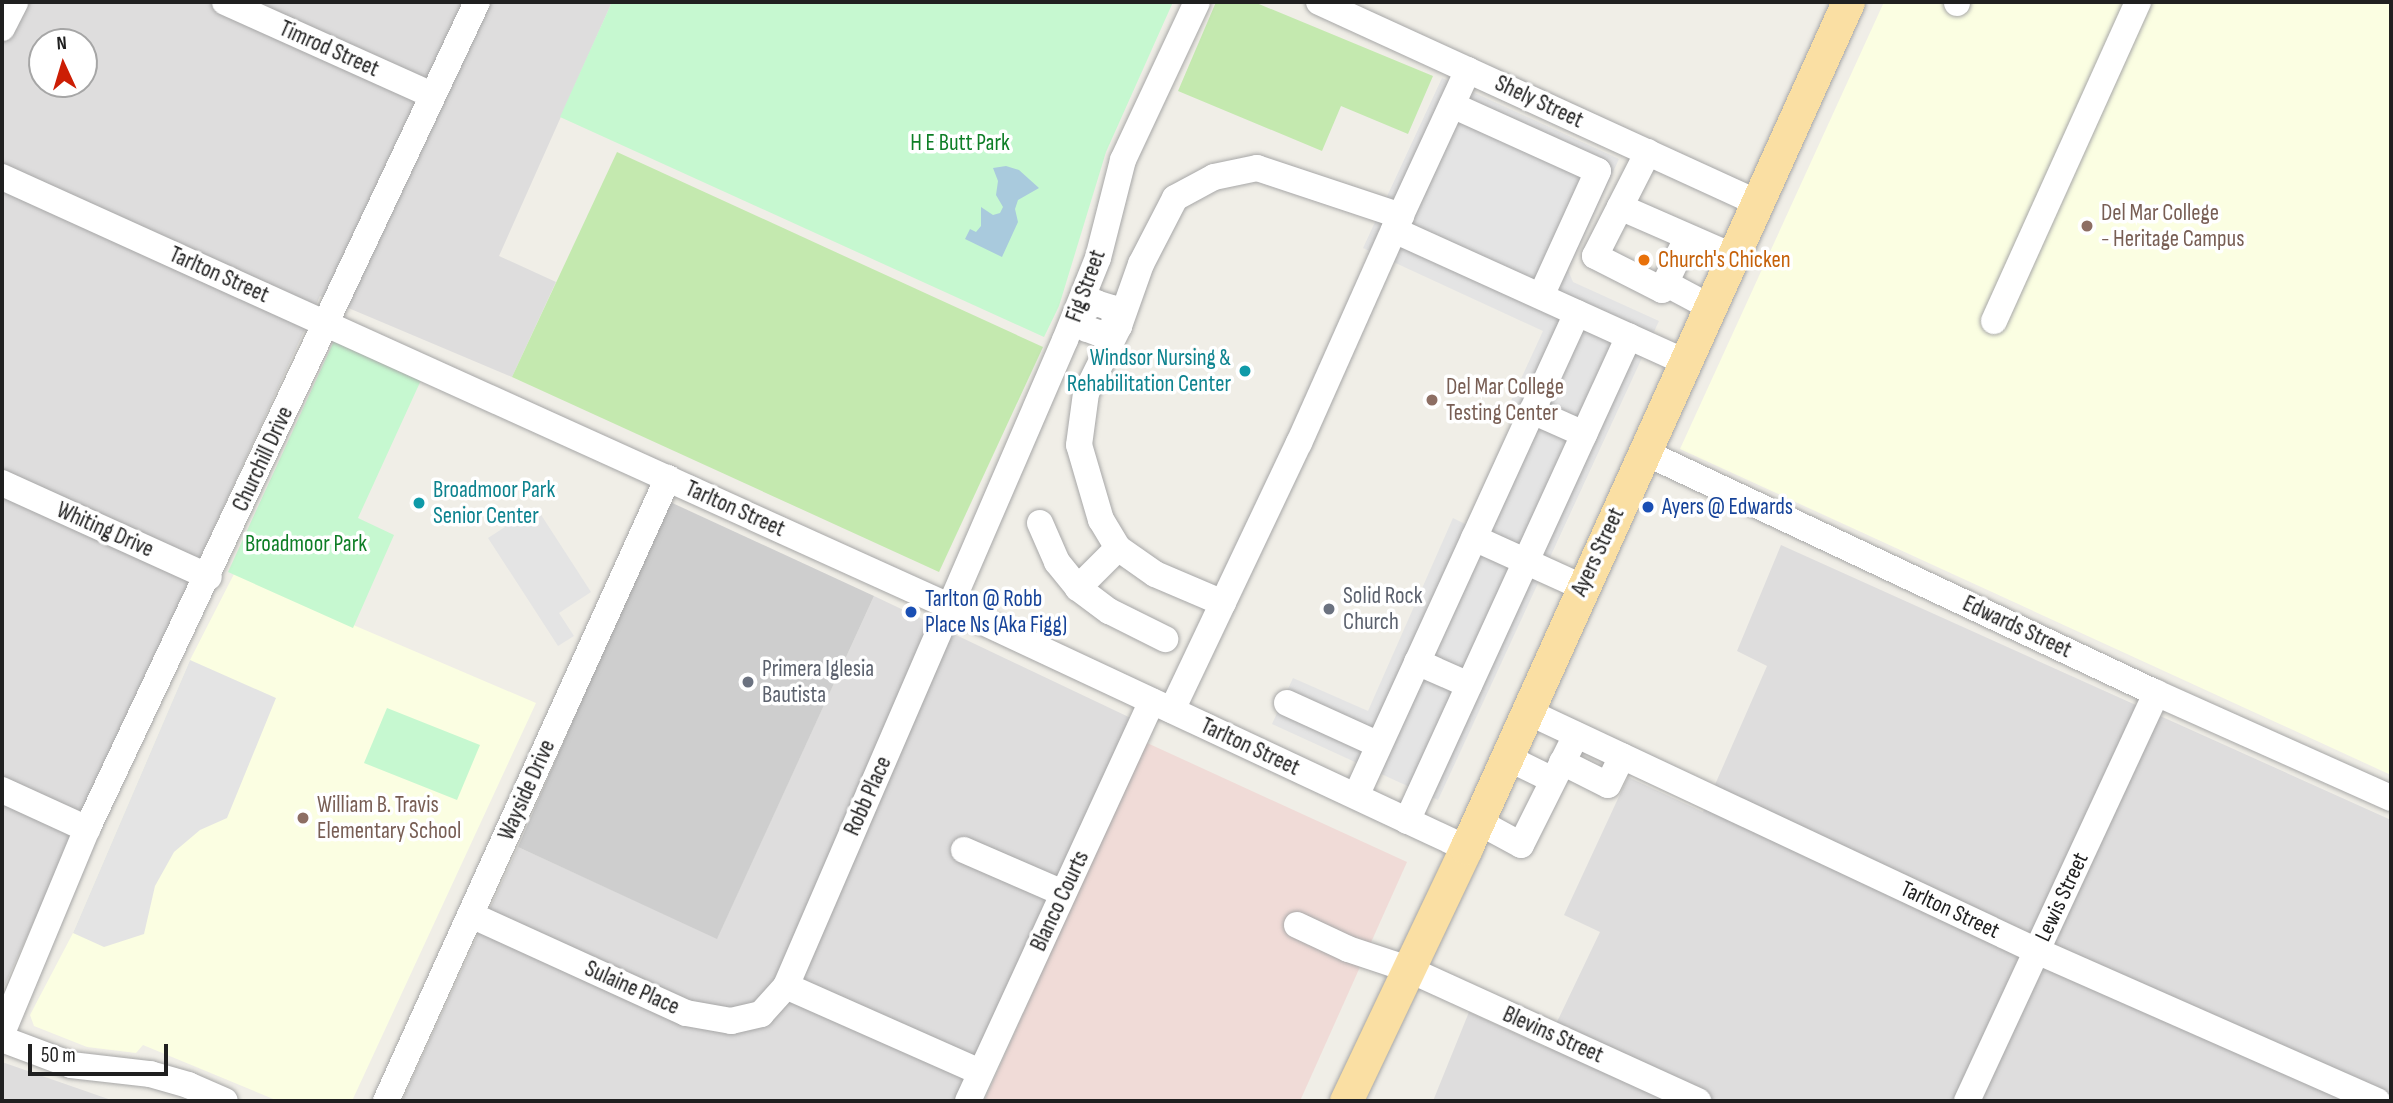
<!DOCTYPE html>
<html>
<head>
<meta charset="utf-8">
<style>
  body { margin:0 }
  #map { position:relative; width:2393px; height:1103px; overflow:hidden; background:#f0eee7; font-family:"Sofia Sans Condensed",sans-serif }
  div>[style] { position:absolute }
  .residential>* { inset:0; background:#dedddd }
  .commercial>* { inset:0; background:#f0dbd7 }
  .education>* { inset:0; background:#fbfee2 }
  .religious>* { inset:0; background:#cecece }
  .grass>* { inset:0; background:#c4e9af }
  .park>* { inset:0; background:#c6f8d0 }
  .parking>* { inset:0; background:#e4e4e4 }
  .water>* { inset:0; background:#a9cadd }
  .roads { filter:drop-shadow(0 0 2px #a7a7a7) drop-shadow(0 0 2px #a7a7a7) }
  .minor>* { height:26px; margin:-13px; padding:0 13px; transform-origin:13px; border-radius:13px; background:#fff }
  .major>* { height:33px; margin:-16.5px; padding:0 16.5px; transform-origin:16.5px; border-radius:16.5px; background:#fadfa3 }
  .dots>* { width:19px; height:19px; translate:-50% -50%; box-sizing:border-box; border:4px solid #fff; border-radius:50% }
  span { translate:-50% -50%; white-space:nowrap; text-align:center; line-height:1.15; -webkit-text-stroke:7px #fff; paint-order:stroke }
  .street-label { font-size:23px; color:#202020 }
  .park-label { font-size:23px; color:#0e7e26 }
  .education-label { font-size:23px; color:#785e54 }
  .left { translate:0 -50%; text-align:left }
  .food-label { font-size:23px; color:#c56008 }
  .culture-label { font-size:23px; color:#0d838f }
  .right { translate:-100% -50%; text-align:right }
  .transit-label { font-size:23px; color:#164399 }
  .worship-label { font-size:23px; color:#5b616d }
  .frame { position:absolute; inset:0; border:4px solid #202020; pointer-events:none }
  .north { position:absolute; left:28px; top:28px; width:70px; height:70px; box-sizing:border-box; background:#fff; border:2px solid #a6a6a6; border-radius:50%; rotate:356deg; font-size:19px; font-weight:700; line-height:28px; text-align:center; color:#202020 }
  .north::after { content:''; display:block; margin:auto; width:24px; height:32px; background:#cc1e05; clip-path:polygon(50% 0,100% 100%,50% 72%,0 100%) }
  .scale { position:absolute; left:28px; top:1044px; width:140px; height:32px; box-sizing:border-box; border:4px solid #202020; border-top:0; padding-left:9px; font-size:21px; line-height:24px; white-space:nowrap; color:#202020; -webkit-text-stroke:5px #fff; paint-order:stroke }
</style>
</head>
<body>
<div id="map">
  <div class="residential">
    <div style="clip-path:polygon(evenodd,2px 2px,612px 2px,499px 256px,556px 282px,512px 377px,320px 296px,2px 991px,2px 2px,42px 42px,84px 42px,84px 84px,42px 84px,42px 42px)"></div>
    <div style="clip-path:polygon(1781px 545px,2391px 820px,2391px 1101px,1433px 1101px,1469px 1012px,1545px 1047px,1600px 932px,1564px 915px,1628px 777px,1703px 812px,1767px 666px,1737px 651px)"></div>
    <div style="clip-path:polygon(874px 596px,1135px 720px,959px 1101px,402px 1101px,518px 847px,717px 938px)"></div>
    <div style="clip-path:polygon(2px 1062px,114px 1101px,2px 1101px)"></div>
  </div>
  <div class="commercial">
    <div style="clip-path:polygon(1145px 742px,1407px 862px,1300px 1101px,984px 1101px)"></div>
  </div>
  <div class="education">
    <div style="clip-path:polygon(1884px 2px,2391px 2px,2391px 775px,1680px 449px)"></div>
    <div style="clip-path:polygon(234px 574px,536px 703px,352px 1101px,278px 1101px,143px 1045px,136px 1053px,87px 1047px,34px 1026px,30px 1015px,73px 933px,190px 660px)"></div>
  </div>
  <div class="religious">
    <div style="clip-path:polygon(668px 501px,874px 596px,717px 939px,518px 847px)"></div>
  </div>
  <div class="grass">
    <div style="clip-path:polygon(1216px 2px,1254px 2px,1433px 76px,1408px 134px,1341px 106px,1322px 151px,1178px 91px)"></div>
    <div style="clip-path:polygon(617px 152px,1043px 347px,939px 572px,512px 377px)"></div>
  </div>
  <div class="park">
    <div style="clip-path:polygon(612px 2px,1173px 2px,1106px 152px,1059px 306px,1044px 337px,560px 117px)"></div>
    <div style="clip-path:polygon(334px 341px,422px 378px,358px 518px,394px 535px,353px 628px,228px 572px)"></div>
    <div style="clip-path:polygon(387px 708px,480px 745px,457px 800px,364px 763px)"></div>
  </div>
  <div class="parking">
    <div style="clip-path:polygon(1442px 78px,1619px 159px,1568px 270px,1573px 282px,1659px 321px,1438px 800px,1272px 724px,1293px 678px,1368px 711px,1453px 518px,1473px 528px,1526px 413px,1509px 405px,1543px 331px,1363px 248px)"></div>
    <div style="clip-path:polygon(536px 507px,591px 592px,559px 613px,574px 636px,558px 646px,488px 538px)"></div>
    <div style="clip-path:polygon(190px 660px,276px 698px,227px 818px,200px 830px,174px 852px,155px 886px,144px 934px,104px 947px,73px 933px)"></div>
  </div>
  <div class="water">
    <div style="clip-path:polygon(1006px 166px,1019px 170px,1039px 188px,1018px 200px,1015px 209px,1018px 222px,1002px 257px,965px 239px,970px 229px,976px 232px,981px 226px,981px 207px,993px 215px,1000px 213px,1003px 207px,996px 195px,998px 181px,993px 168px)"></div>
  </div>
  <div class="roads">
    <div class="minor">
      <div style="left:225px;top:2px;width:227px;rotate:24.2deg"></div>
      <div style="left:1319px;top:2px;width:483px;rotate:24.6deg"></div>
      <div style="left:1957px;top:3px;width:1px;rotate:-90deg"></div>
      <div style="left:2px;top:28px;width:29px;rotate:-63deg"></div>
      <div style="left:1468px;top:70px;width:176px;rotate:114.8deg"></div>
      <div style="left:1394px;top:230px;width:320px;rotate:24.4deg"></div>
      <div style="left:1452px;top:105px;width:160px;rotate:24.3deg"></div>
      <div style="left:1598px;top:171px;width:137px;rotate:114.5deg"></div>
      <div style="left:1648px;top:152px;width:62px;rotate:117deg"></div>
      <div style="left:1620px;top:207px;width:122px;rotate:23.6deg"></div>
      <div style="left:2px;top:177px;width:1042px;rotate:24.38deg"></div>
      <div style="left:951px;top:607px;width:569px;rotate:25.08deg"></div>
      <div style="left:1620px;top:207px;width:55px;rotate:117deg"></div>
      <div style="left:1595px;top:256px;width:75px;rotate:26.9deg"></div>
      <div style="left:1662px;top:290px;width:58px;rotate:-64.3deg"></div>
      <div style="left:1665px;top:283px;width:51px;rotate:28.1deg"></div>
      <div style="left:1096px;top:303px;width:16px;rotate:18deg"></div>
      <div style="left:1111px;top:308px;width:20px;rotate:66deg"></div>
      <div style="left:1119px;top:326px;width:20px;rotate:156deg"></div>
      <div style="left:1101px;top:334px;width:15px;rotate:-160deg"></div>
      <div style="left:1087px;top:329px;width:19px;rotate:-126deg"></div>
      <div style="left:1076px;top:314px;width:23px;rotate:-29deg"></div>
      <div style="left:1994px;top:321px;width:350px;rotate:-65.7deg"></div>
      <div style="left:1532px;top:411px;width:57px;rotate:23.9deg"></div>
      <div style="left:1644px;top:452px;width:566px;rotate:25.21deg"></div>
      <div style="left:2156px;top:693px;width:257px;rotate:24.1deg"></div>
      <div style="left:2px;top:483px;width:227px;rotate:24.4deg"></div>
      <div style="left:1040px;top:523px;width:43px;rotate:66.4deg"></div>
      <div style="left:1057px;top:562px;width:33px;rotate:51deg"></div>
      <div style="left:1474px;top:538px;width:119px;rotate:24.4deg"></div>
      <div style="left:1118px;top:548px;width:57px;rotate:135deg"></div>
      <div style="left:1078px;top:588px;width:39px;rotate:37deg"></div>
      <div style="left:1109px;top:611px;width:63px;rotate:26.6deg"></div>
      <div style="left:1223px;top:603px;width:74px;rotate:-156.9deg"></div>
      <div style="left:1155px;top:574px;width:45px;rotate:-144.9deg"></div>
      <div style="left:1118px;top:548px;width:33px;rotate:-121deg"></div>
      <div style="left:1101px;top:520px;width:78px;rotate:-106.3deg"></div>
      <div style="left:1079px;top:445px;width:52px;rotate:-82.3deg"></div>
      <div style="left:1086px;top:393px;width:75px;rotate:-63.8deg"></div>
      <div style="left:1119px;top:326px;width:66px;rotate:-70.5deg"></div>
      <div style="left:1141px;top:264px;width:74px;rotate:-62.7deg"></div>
      <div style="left:1175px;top:198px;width:44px;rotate:-28.3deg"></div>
      <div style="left:1214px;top:177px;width:44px;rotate:-11.8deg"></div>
      <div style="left:1257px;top:168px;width:152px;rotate:18.4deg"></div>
      <div style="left:1417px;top:662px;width:57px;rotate:23.9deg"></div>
      <div style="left:1287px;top:703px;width:101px;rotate:24.5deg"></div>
      <div style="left:1172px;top:710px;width:296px;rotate:-64.6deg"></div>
      <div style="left:1299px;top:443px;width:233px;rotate:-66deg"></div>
      <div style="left:1526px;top:711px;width:565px;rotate:25.16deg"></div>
      <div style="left:2037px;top:951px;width:372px;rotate:23.8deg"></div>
      <div style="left:1506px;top:757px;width:52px;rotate:26.1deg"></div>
      <div style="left:1562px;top:762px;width:51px;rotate:26.6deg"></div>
      <div style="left:1608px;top:785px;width:32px;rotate:-64deg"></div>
      <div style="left:2px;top:790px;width:94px;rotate:24.6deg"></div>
      <div style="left:1356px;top:796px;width:531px;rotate:-65.41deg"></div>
      <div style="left:1407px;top:821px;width:533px;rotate:-65.4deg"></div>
      <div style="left:1477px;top:821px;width:50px;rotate:28.6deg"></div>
      <div style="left:1521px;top:845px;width:123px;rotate:-63.4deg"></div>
      <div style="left:964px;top:850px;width:108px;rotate:23.5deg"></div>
      <div style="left:471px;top:915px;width:236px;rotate:24.5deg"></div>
      <div style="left:686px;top:1013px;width:46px;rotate:10.1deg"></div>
      <div style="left:731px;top:1021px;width:31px;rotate:-13deg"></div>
      <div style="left:761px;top:1014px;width:38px;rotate:-48deg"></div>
      <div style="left:786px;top:986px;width:212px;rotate:23.9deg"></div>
      <div style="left:1297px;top:925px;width:56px;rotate:25.2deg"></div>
      <div style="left:1348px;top:949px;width:63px;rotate:18.4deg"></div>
      <div style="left:1408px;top:969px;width:319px;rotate:24.5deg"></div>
      <div style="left:786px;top:986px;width:704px;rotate:-66.64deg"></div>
      <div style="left:1065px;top:340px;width:88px;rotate:-68.1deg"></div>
      <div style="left:1098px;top:258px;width:101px;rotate:-75.7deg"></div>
      <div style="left:1123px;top:160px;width:174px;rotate:-64.9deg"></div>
      <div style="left:2px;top:1033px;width:221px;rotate:-67.4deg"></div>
      <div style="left:87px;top:829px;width:914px;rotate:-64.75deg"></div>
      <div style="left:2px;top:1039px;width:74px;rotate:20.6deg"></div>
      <div style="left:71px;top:1065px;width:80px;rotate:6.5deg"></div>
      <div style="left:150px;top:1074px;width:40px;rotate:16deg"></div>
      <div style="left:188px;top:1085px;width:40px;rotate:23.4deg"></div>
      <div style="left:386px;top:1101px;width:684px;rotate:-65.65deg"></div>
      <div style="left:968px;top:1101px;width:440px;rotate:-65.3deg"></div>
      <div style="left:1967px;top:1101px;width:450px;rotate:-65.1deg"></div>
    </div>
    <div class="major">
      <div style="left:1346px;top:1101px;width:280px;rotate:-64.6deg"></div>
      <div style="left:1466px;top:848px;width:928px;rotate:-65.7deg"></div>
    </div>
  </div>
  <div class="dots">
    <div style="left:2087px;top:226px;background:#8d6e63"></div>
    <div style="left:1644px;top:260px;background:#e8710a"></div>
    <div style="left:1245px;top:371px;background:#0f9aa8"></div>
    <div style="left:1432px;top:400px;background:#8d6e63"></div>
    <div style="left:419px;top:503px;background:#0f9aa8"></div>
    <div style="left:1648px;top:507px;background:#1a4fb4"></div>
    <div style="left:1329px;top:609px;background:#6b7280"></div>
    <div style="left:911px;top:612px;background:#1a4fb4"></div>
    <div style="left:748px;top:682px;background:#6b7280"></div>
    <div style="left:303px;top:818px;background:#8d6e63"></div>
  </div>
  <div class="street-label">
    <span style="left:329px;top:49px;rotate:24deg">Timrod Street</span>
    <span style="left:1539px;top:102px;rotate:25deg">Shely Street</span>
    <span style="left:219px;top:275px;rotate:24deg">Tarlton Street</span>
    <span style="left:1086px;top:286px;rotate:-70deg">Fig Street</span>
    <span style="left:263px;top:459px;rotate:-65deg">Churchill Drive</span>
    <span style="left:735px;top:509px;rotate:24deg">Tarlton Street</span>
    <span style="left:105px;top:530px;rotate:24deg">Whiting Drive</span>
    <span style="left:1598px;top:552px;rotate:-65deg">Ayers Street</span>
    <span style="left:2017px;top:627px;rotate:25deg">Edwards Street</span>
    <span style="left:1250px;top:747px;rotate:25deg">Tarlton Street</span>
    <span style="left:527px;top:790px;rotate:-66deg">Wayside Drive</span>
    <span style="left:868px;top:796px;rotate:-66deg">Robb Place</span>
    <span style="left:2062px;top:897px;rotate:-65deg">Lewis Street</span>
    <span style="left:1060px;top:901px;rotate:-65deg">Blanco Courts</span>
    <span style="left:1950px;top:910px;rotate:25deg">Tarlton Street</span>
    <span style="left:632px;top:988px;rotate:24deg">Sulaine Place</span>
    <span style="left:1553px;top:1035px;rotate:24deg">Blevins Street</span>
  </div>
  <div class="park-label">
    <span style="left:960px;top:143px">H E Butt Park</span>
    <span style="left:306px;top:544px">Broadmoor Park</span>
  </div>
  <div class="education-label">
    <span class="left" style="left:2101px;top:226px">Del Mar College<br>- Heritage Campus</span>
    <span class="left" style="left:1446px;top:400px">Del Mar College<br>Testing Center</span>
    <span class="left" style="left:317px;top:818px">William B. Travis<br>Elementary School</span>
  </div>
  <div class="food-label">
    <span class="left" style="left:1658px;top:260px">Church's Chicken</span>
  </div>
  <div class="culture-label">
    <span class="right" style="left:1231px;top:371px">Windsor Nursing &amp;<br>Rehabilitation Center</span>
    <span class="left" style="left:433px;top:503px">Broadmoor Park<br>Senior Center</span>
  </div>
  <div class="transit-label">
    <span class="left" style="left:1662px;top:507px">Ayers @ Edwards</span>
    <span class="left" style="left:925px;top:612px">Tarlton @ Robb<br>Place Ns (Aka Figg)</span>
  </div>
  <div class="worship-label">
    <span class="left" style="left:1343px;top:609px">Solid Rock<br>Church</span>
    <span class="left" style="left:762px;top:682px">Primera Iglesia<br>Bautista</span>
  </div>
  <div class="frame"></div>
  <div class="north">N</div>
  <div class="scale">50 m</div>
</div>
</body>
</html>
